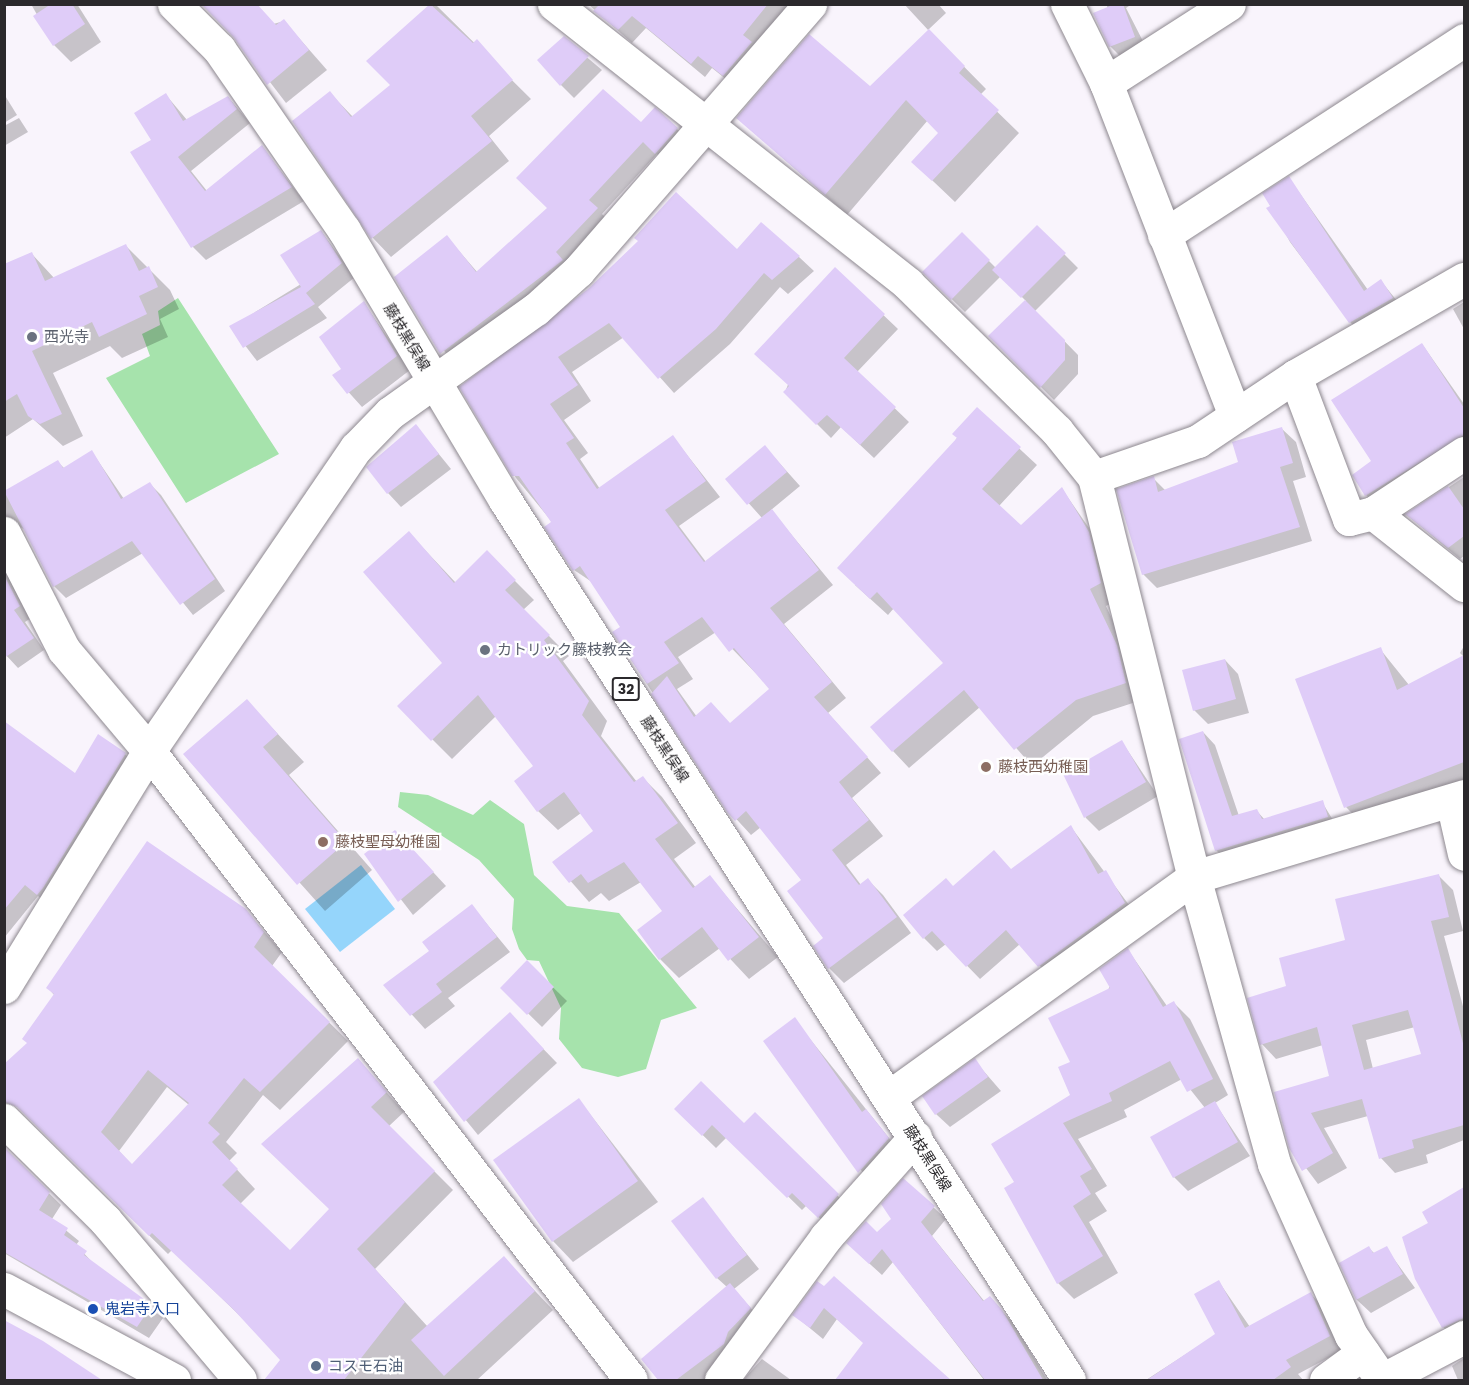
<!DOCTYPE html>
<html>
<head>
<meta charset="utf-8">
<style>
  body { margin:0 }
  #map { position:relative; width:1469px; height:1385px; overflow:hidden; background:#f9f4fc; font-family:Poppins,"Noto Sans JP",sans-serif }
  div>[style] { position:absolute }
  .green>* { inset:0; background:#a6e3ac }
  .water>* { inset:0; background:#95d5fb }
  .shadow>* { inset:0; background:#0003 }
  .building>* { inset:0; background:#dfccf8 }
  .roads { filter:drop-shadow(0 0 2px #8d888f) drop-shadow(0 0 2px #8d888f) }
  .minor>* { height:33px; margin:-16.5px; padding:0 16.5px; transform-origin:16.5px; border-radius:16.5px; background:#fff }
  .major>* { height:33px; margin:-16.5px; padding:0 16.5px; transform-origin:16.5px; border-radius:16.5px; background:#fff }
  .dots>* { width:16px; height:16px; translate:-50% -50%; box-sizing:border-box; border:3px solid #fff; border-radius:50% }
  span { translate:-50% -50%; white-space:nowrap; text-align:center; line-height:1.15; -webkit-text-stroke:4.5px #fff; paint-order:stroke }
  .shield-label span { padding:2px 4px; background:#fff; border:2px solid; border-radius:4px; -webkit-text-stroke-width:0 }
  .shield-label { font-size:14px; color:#2b292c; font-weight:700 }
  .worship-label { font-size:15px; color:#5b616d }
  .left { translate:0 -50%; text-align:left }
  .street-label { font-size:15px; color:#2b292c }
  .education-label { font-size:15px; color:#785e54 }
  .transit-label { font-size:15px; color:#164399 }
  .service-label { font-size:15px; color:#4e5e75 }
  .frame { position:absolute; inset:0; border:6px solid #2b292c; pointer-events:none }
</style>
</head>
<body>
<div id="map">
  <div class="green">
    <div style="clip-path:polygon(178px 298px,279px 454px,186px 503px,106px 378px,150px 356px,142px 334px,160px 325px,158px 311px)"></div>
    <div style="clip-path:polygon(400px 792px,428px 795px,473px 815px,490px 800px,524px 824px,534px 875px,567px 906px,619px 913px,697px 1008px,661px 1020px,646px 1069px,618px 1077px,582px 1068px,559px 1039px,561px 1008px,539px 961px,527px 960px,519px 949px,512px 929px,514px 899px,479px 860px,398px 807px)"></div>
  </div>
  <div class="water">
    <div style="clip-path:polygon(361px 865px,395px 909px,340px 952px,305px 909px)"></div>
  </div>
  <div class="shadow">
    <div style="clip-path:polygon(31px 4px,77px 4px,101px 42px,71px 62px,54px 45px)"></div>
    <div style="clip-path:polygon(435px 4px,531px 99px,489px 136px,509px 161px,391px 257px,373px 238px,294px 122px,330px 93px,353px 117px,392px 86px,368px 61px)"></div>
    <div style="clip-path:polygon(588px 4px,792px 4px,737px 88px,712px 68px,705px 77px,646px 28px,632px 43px)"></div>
    <div style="clip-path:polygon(904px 4px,938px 4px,946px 13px,928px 30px,986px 89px,980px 95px,1019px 133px,955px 202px,913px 162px,940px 133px,928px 120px,847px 215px,738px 118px,871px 88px,929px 31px)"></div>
    <div style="clip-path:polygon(1107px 4px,1132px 4px,1126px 8px,1148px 51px,1124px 60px,1110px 46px)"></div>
    <div style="clip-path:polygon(284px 21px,327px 70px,286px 103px,234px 35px)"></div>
    <div style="clip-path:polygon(564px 38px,602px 70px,574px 98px,561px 85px)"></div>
    <div style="clip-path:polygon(4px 94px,17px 115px,4px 123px)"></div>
    <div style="clip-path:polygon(166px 95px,187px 120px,228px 97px,250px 123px,191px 171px,207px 191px,262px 147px,304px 201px,206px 260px,193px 247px,153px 141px)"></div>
    <div style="clip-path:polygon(19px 118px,28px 132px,4px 146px,4px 126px)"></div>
    <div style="clip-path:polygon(641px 124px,677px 129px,690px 142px,670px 166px,657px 154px,602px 214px,610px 222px,455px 367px,396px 278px,447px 237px,478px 273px)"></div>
    <div style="clip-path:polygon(1289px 178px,1368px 290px,1381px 281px,1406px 312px,1364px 336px,1350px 322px,1290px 242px,1264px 194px)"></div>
    <div style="clip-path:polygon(1037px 227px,1078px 268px,1035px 311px,1078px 355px,1078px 374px,1054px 400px,990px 336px,1026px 301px,1001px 276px,965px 312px,924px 272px,962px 234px,996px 268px)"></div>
    <div style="clip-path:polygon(321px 231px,355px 277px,318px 307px,327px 318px,257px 361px,231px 327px,301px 284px)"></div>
    <div style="clip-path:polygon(126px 246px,170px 290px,179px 309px,160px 319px,168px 337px,122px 358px,110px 346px,53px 373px,83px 436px,63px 446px,33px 419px,4px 438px,4px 266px,31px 253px,55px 279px)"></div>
    <div style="clip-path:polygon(evenodd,737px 251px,799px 257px,814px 271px,788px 294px,780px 287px,730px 344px,674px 393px,624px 337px,572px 372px,591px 401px,564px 420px,588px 453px,580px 459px,600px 489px,673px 437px,720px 497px,679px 526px,706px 562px,762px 518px,727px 479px,765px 447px,800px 486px,771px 510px,833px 585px,784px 624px,846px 698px,828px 713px,881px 773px,852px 798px,883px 836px,846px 865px,861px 885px,868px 880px,883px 895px,911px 933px,844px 983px,829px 968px,825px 938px,803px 880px,761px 827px,751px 835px,729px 811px,614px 633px,622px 628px,592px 582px,574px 570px,553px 523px,516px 478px,461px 387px,737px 251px,716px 632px,771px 689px,730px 724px,697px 717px,677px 689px,693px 679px,678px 657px,716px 632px)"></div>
    <div style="clip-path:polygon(835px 269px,898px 329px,857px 372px,909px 422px,874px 458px,841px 427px,831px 438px,785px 392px)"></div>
    <div style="clip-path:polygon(1464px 302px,1464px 329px,1453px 309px)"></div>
    <div style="clip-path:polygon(364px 303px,410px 370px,362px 407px,334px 376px,343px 369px)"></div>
    <div style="clip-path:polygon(1422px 344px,1464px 404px,1464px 449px,1378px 506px,1366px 495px,1373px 462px)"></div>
    <div style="clip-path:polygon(977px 409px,1037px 465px,999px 506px,1021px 527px,1062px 489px,1105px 551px,1117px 600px,1106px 606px,1133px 664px,1142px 700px,1093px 716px,1032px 766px,980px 707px,909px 768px,893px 751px,946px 663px,894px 608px,888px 615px,855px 585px)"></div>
    <div style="clip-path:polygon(416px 426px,451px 469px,401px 507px,388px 493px)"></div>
    <div style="clip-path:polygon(1282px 429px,1296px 442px,1306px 477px,1293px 481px,1312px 541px,1157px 588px,1143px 574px,1153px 478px,1166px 491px,1240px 463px)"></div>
    <div style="clip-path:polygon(92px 452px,124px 499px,150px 484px,161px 495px,225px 591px,193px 615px,143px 553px,66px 598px,54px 586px,25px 530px,17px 525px,4px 532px,4px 492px,58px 462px,65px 469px)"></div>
    <div style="clip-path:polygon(1464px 477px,1464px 556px,1460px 559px,1407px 515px)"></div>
    <div style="clip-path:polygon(409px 533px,456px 583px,487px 553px,534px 600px,523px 610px,569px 656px,563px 661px,607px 721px,601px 736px,637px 782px,643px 778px,662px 797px,696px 843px,674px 859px,696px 888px,710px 877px,778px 957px,749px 979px,720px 948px,679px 978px,660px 959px,664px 911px,641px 882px,609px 901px,601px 893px,589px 902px,554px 862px,595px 831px,581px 813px,558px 830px,538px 811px,535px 767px,496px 716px,452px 759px,399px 706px,444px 663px)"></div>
    <div style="clip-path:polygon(4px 566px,31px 618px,25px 622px,44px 650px,18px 668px,4px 653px)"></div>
    <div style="clip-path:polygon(1464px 646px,1464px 657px,1460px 653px)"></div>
    <div style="clip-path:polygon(1380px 649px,1409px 685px,1458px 661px,1464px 667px,1464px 796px,1370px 832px,1346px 807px)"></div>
    <div style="clip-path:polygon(1225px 660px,1238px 674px,1249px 713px,1208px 724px,1194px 710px)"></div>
    <div style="clip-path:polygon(247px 701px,304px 762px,289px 775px,372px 870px,325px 911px,185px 754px)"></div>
    <div style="clip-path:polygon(1203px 732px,1215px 745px,1239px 816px,1256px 810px,1265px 820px,1322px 802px,1339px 830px,1229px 863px,1216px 850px)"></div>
    <div style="clip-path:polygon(4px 733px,76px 775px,125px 754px,137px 766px,50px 906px,38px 896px,4px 938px)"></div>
    <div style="clip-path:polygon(1122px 742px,1158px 796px,1099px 831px,1086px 818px,1065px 775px)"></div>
    <div style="clip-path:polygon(1071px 827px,1138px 917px,1052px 979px,1020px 944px,980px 979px,946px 944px,937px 951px,924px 938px,954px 887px,1012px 871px)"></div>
    <div style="clip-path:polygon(408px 845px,446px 886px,413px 915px,366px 854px)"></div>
    <div style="clip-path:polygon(evenodd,1438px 875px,1453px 890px,1463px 931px,1444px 936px,1464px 1010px,1464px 1140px,1426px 1155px,1428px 1163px,1395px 1173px,1381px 1158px,1368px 1116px,1324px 1128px,1347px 1168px,1318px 1184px,1291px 1148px,1331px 1077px,1323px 1045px,1276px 1059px,1262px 1044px,1288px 987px,1438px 875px,1415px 1027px,1423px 1055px,1373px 1069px,1366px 1040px,1415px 1027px)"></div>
    <div style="clip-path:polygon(472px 906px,510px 952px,448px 998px,455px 1006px,425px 1029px,385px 985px,431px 951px)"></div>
    <div style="clip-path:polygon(evenodd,245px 910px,282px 952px,272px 966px,348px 1041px,280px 1110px,263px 1095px,226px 1142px,237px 1153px,229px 1161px,255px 1189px,240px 1204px,290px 1252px,331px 1210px,358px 1060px,404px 1112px,389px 1126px,453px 1190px,375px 1269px,428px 1327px,504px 1258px,553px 1310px,477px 1380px,277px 1380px,271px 1374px,282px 1360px,240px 1316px,172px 1250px,168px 1254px,40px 1128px,28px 1043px,55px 996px,48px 988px,245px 910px,167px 1087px,189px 1105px,132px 1165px,119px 1151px,167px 1087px)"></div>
    <div style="clip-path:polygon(1128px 950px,1167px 1006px,1174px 1003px,1190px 1019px,1228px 1095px,1215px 1103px,1250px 1156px,1188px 1191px,1174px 1177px,1152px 1137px,1205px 1108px,1182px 1079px,1124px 1110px,1127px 1117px,1078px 1139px,1107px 1186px,1095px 1193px,1107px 1211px,1089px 1222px,1118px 1273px,1074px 1299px,1058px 1283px,1016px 1182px,1072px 1096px,1072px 1062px)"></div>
    <div style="clip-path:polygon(527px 962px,567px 1001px,542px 1027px,502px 988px)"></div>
    <div style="clip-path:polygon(794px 1019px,901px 1153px,872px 1185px,766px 1041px)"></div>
    <div style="clip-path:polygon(523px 1028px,557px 1063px,478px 1135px,439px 1087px)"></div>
    <div style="clip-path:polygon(974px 1060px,1001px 1091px,950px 1127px,936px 1114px)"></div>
    <div style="clip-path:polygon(579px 1100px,658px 1202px,573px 1262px,553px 1241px)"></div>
    <div style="clip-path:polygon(676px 1109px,744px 1125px,755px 1114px,851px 1209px,833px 1230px,806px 1206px,802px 1210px,727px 1137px,716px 1148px)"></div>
    <div style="clip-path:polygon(4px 1149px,61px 1205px,52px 1219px,79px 1241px,76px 1245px,96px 1266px,163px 1318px,149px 1338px,4px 1253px)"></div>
    <div style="clip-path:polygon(904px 1180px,946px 1219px,932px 1236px,985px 1302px,990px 1298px,1014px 1324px,1047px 1380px,984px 1380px,893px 1262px,882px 1275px,860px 1255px,893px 1219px)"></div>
    <div style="clip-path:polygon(1464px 1189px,1464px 1342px,1460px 1344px,1443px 1327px,1430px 1224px,1424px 1212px)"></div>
    <div style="clip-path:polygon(702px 1199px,759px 1269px,734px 1289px,763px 1322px,707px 1380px,660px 1380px,643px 1359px,727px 1287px,717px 1278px)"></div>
    <div style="clip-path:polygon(1369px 1248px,1375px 1254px,1386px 1248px,1415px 1288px,1371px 1313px,1357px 1300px,1341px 1264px)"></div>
    <div style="clip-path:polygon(834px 1279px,949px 1380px,922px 1380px,917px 1374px,912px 1380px,838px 1380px,865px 1344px,837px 1319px,823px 1339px,794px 1315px)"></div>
    <div style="clip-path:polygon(1219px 1282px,1250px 1327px,1311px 1294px,1324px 1308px,1343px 1350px,1298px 1374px,1303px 1380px,1146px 1380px,1217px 1334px)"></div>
    <div style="clip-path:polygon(4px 1321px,92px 1376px,97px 1380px,4px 1380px)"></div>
    <div style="clip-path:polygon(1464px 1358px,1464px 1380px,1458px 1380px,1452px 1366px)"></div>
    <div style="clip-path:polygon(762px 1359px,791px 1380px,743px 1380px)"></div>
  </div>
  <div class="building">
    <div style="clip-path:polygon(51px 4px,72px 4px,85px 24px,53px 46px,33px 16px)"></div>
    <div style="clip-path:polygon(201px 4px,257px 4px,276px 25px,284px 19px,309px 50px,267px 85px,234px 38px)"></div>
    <div style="clip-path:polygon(430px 4px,473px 43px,477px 39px,513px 80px,471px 116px,492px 141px,371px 239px,292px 121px,330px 91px,351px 117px,390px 85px,366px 61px)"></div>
    <div style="clip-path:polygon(600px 4px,768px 4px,743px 35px,752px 42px,723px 76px,698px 56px,691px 64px,632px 16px,618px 30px,593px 11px)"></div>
    <div style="clip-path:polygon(1115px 4px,1123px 4px,1135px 37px,1109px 47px,1093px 13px)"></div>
    <div style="clip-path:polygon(929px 29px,965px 66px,959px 73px,999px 110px,932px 181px,911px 162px,938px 133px,906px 100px,825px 195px,736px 118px,809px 34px,870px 86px)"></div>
    <div style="clip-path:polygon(564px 36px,589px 56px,560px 86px,537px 60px)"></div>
    <div style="clip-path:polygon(603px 89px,641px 122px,655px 107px,678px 128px,655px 154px,643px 142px,589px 200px,598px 208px,556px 252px,563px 260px,440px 354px,394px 277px,447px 235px,476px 272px,547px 208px,516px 178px)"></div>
    <div style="clip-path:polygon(166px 93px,183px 121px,228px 96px,237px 109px,178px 157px,205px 191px,262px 145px,292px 187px,191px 248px,130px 152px,151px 140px,134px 113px)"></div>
    <div style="clip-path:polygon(1289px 176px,1364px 291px,1381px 279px,1393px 298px,1349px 323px,1266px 208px,1270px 206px,1262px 193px)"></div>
    <div style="clip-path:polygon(676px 192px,737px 249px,761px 222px,800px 256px,772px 280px,764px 273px,716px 329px,658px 379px,609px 323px,558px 357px,578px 385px,550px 404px,574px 438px,566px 443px,597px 489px,673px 435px,706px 481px,665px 510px,704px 562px,772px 509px,819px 570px,770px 608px,832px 682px,814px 697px,868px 757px,839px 782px,869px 820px,832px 850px,859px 885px,868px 878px,897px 917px,828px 969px,813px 946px,823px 938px,787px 891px,801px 880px,746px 811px,735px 821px,727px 812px,651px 694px,667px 676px,694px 717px,711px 702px,730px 723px,769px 689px,734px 648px,729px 652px,702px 617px,664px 642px,679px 663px,647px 684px,612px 632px,620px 627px,580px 566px,573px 571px,544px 527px,551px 522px,519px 476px,512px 476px,459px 387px,588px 289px,638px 241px,634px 238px)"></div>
    <div style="clip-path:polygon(1037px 225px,1066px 253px,1021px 298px,992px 270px)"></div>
    <div style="clip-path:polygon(321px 230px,342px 263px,306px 293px,315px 304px,243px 348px,229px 326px,301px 287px,280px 255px)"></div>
    <div style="clip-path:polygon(962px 232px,990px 260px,951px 300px,922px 272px)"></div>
    <div style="clip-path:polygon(126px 244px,139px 271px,149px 266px,158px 287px,139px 296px,147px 314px,99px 337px,92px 322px,32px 351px,62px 414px,40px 424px,28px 416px,17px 394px,4px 402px,4px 264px,32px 252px,45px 281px)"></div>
    <div style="clip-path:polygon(835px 267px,885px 314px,844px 358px,896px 407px,860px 445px,827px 415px,816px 425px,783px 392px,789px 386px,754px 354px)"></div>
    <div style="clip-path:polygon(1025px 300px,1065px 340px,1065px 360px,1040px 388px,988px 336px)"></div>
    <div style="clip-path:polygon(364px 301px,397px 356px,347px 394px,332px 375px,341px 369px,319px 337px)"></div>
    <div style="clip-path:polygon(1422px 343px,1464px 408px,1464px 435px,1365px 496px,1352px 475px,1371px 461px,1331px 400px)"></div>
    <div style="clip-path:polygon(977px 407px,1021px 447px,982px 489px,1021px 525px,1062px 487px,1089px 532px,1101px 583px,1090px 589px,1117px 645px,1126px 683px,1076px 700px,1014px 750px,964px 690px,892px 752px,870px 727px,943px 663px,877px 592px,870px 599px,837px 568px,957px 438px,952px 434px)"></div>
    <div style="clip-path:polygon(416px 424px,439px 454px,387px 494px,366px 467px)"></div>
    <div style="clip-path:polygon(1282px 427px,1293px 463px,1280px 467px,1300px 527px,1142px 575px,1116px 489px,1154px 476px,1158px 492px,1238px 462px,1232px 442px)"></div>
    <div style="clip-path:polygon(765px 445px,787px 472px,747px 505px,725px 479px)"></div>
    <div style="clip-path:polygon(92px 450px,121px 499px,150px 482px,215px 579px,180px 605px,132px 541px,53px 587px,4px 491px,58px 460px,63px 468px)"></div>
    <div style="clip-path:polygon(1448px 486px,1464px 509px,1464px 536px,1448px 548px,1405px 514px)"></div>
    <div style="clip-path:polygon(409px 531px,454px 583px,487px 550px,516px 580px,505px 590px,550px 635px,544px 640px,589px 701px,582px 715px,634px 782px,643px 776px,678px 823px,655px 839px,693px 888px,710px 875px,759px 937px,728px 961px,702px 927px,659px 960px,637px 930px,662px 911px,624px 862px,588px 883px,581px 874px,569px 883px,552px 862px,593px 831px,564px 792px,537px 812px,514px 781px,533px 766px,478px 695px,431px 741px,397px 706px,442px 663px,363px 572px)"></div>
    <div style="clip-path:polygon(4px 575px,20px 606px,14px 610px,34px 638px,4px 658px)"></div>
    <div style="clip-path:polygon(1381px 647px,1397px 690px,1464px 655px,1464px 762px,1344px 808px,1295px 679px)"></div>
    <div style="clip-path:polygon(1225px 659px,1236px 699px,1193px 711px,1182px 670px)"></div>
    <div style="clip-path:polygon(247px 699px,278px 734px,263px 747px,346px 842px,297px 885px,183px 754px)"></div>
    <div style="clip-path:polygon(4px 721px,75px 773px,98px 734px,126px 753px,43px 888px,37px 895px,25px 885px,4px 910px)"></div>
    <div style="clip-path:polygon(1203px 731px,1232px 816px,1257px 809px,1262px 819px,1323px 800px,1328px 817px,1215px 851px,1179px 739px)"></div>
    <div style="clip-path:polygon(1122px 740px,1146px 782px,1084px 818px,1063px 774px)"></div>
    <div style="clip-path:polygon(1071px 825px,1098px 874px,1106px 870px,1125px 903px,1038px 967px,1006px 930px,966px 967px,932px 931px,923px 939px,903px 915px,946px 878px,953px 886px,994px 850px,1011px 869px)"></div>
    <div style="clip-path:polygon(395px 830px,434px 872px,398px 902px,364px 854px)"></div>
    <div style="clip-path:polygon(evenodd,147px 841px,246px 909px,264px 932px,254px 947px,330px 1022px,260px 1092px,244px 1078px,208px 1123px,220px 1134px,212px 1142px,238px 1169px,222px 1185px,290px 1250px,329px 1209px,261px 1144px,358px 1058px,387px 1092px,371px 1107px,435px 1171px,357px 1249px,405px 1302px,344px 1380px,264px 1380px,280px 1360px,233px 1309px,152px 1233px,149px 1236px,17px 1107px,4px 1102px,4px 1064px,27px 1043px,22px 1039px,54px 994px,46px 988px,147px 841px,148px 1070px,189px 1103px,132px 1164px,101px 1132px,148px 1070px)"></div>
    <div style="clip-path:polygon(evenodd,1439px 874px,1449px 917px,1431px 921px,1464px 1047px,1464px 1125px,1412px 1140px,1414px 1148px,1379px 1159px,1362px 1099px,1311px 1113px,1333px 1153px,1302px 1171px,1289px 1148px,1274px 1092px,1329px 1076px,1317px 1027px,1260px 1045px,1247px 998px,1286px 986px,1279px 958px,1345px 940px,1335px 899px,1439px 874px,1408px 1010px,1421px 1054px,1364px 1070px,1352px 1025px,1408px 1010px)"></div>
    <div style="clip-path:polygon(472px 904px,497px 937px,436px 984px,442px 992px,410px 1016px,383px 985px,429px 951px,422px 942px)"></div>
    <div style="clip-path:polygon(1128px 948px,1163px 1007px,1174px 1001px,1213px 1079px,1187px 1092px,1170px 1061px,1109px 1093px,1112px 1101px,1063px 1123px,1092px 1169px,1080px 1176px,1091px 1194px,1073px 1206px,1103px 1256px,1057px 1284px,1004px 1188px,1014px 1182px,991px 1144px,1070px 1095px,1058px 1067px,1070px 1062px,1048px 1018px,1110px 988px,1099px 969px)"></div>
    <div style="clip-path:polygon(527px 960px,554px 987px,527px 1015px,500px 988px)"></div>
    <div style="clip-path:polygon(510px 1012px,544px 1049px,464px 1122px,433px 1082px)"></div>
    <div style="clip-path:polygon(795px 1017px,862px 1112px,866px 1109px,889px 1138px,858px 1173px,763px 1041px)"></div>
    <div style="clip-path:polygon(975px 1058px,988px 1077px,935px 1115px,922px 1096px)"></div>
    <div style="clip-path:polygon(701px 1081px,744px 1123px,755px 1112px,839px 1194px,818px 1218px,792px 1193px,787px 1198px,712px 1125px,702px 1136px,674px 1109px)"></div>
    <div style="clip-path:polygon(579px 1098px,638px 1181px,552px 1242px,493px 1160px)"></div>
    <div style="clip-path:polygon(1215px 1101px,1238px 1142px,1173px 1178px,1150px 1137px)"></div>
    <div style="clip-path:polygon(4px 1147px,50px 1192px,39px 1210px,68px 1228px,64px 1235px,87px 1251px,84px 1255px,152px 1305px,137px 1327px,4px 1252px)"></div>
    <div style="clip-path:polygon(903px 1178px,935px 1206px,921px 1222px,983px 1301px,990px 1296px,1002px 1310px,1043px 1380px,985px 1380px,882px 1249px,869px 1264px,846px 1243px,866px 1221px,877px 1232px,891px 1219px,881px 1204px)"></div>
    <div style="clip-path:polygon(1464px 1187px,1464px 1318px,1442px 1328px,1415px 1279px,1402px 1237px,1428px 1223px,1422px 1212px)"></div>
    <div style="clip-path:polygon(703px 1197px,747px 1255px,716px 1279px,671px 1221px)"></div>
    <div style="clip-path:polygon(1369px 1246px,1373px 1253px,1387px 1246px,1403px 1274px,1356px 1300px,1339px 1263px)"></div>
    <div style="clip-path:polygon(504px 1256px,535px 1291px,444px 1376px,411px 1340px)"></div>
    <div style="clip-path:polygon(834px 1276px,951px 1380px,835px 1380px,863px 1343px,824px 1308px,810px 1328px,792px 1315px,817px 1281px,824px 1286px)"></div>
    <div style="clip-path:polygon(1219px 1280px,1245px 1328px,1311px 1292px,1330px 1336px,1286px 1360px,1291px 1367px,1273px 1380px,1147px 1380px,1215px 1334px,1194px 1294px)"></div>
    <div style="clip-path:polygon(730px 1283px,751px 1308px,728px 1332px,724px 1344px,676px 1380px,658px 1380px,641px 1359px)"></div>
    <div style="clip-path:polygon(4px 1320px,43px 1341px,102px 1380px,4px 1380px)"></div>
  </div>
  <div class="roads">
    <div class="minor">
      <div style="left:554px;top:4px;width:451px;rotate:38.3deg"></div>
      <div style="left:908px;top:284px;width:209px;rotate:44.6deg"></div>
      <div style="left:1057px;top:431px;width:59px;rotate:51.2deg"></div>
      <div style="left:1094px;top:477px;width:412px;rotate:76deg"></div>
      <div style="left:1194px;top:877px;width:298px;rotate:74.4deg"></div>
      <div style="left:1274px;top:1164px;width:188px;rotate:65.8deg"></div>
      <div style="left:1351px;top:1335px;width:55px;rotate:55.4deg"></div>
      <div style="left:1067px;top:4px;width:88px;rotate:63.7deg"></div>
      <div style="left:1106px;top:83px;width:357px;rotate:68.8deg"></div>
      <div style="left:1106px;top:83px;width:146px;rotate:-32.7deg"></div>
      <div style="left:1164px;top:235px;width:358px;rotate:-33deg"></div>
      <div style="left:1295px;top:376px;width:153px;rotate:69.3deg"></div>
      <div style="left:1349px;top:519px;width:25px;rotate:-14deg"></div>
      <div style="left:1373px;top:513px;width:109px;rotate:-33.4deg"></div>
      <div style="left:1094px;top:477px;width:110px;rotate:-19.1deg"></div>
      <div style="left:1198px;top:441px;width:117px;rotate:-33.8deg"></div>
      <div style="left:1295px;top:376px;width:195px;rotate:-29.9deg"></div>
      <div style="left:1373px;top:513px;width:116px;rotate:38.4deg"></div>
      <div style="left:4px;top:533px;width:131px;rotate:62.9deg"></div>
      <div style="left:64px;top:650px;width:132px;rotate:49.9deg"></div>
      <div style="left:149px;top:751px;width:792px;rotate:52.54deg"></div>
      <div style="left:1452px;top:801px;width:54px;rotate:77.2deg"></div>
      <div style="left:4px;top:987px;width:277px;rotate:-58.4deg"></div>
      <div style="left:149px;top:751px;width:367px;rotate:-55.7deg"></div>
      <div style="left:356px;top:448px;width:49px;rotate:-45.8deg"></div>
      <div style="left:390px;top:413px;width:179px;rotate:-35.5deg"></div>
      <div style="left:536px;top:309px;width:57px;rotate:-42.1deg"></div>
      <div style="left:578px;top:271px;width:354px;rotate:-49deg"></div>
      <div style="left:889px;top:1097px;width:376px;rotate:-35.8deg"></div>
      <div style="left:1194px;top:877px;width:282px;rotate:-16.7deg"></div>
      <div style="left:4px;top:1120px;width:142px;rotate:44.7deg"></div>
      <div style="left:105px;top:1220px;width:209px;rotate:49.8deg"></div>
      <div style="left:4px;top:1289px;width:193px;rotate:28.2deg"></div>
      <div style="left:721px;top:1380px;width:177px;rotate:-53.7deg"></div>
      <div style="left:826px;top:1237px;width:134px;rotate:-48.3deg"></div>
      <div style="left:1326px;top:1380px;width:46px;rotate:-36.1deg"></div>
      <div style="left:1382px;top:1380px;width:93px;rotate:-27.7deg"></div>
    </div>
    <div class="major">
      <div style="left:174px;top:4px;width:64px;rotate:45deg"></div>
      <div style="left:219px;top:49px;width:220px;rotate:55.4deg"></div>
      <div style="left:344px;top:230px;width:314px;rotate:59.2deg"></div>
      <div style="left:505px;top:500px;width:1045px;rotate:57.34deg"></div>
    </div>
  </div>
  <div class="dots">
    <div style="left:32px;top:337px;background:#6b7280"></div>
    <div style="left:485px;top:650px;background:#6b7280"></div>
    <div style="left:986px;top:767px;background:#8d6e63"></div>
    <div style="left:323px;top:842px;background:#8d6e63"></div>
    <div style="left:93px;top:1309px;background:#1a4fb4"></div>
    <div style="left:316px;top:1366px;background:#5c6f8a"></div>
  </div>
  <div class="shield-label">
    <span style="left:626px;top:689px">32</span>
  </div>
  <div class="worship-label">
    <span class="left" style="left:44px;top:337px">西光寺</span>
    <span class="left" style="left:497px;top:650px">カトリック藤枝教会</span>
  </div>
  <div class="street-label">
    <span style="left:407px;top:337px;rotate:59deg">藤枝黒俣線</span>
    <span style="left:665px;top:749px;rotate:57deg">藤枝黒俣線</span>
    <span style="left:928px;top:1158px;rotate:58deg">藤枝黒俣線</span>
  </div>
  <div class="education-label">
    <span class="left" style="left:998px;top:767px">藤枝西幼稚園</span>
    <span class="left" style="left:335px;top:842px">藤枝聖母幼稚園</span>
  </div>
  <div class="transit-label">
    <span class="left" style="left:105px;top:1309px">鬼岩寺入口</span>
  </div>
  <div class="service-label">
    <span class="left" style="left:328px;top:1366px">コスモ石油</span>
  </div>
  <div class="frame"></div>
</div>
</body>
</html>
